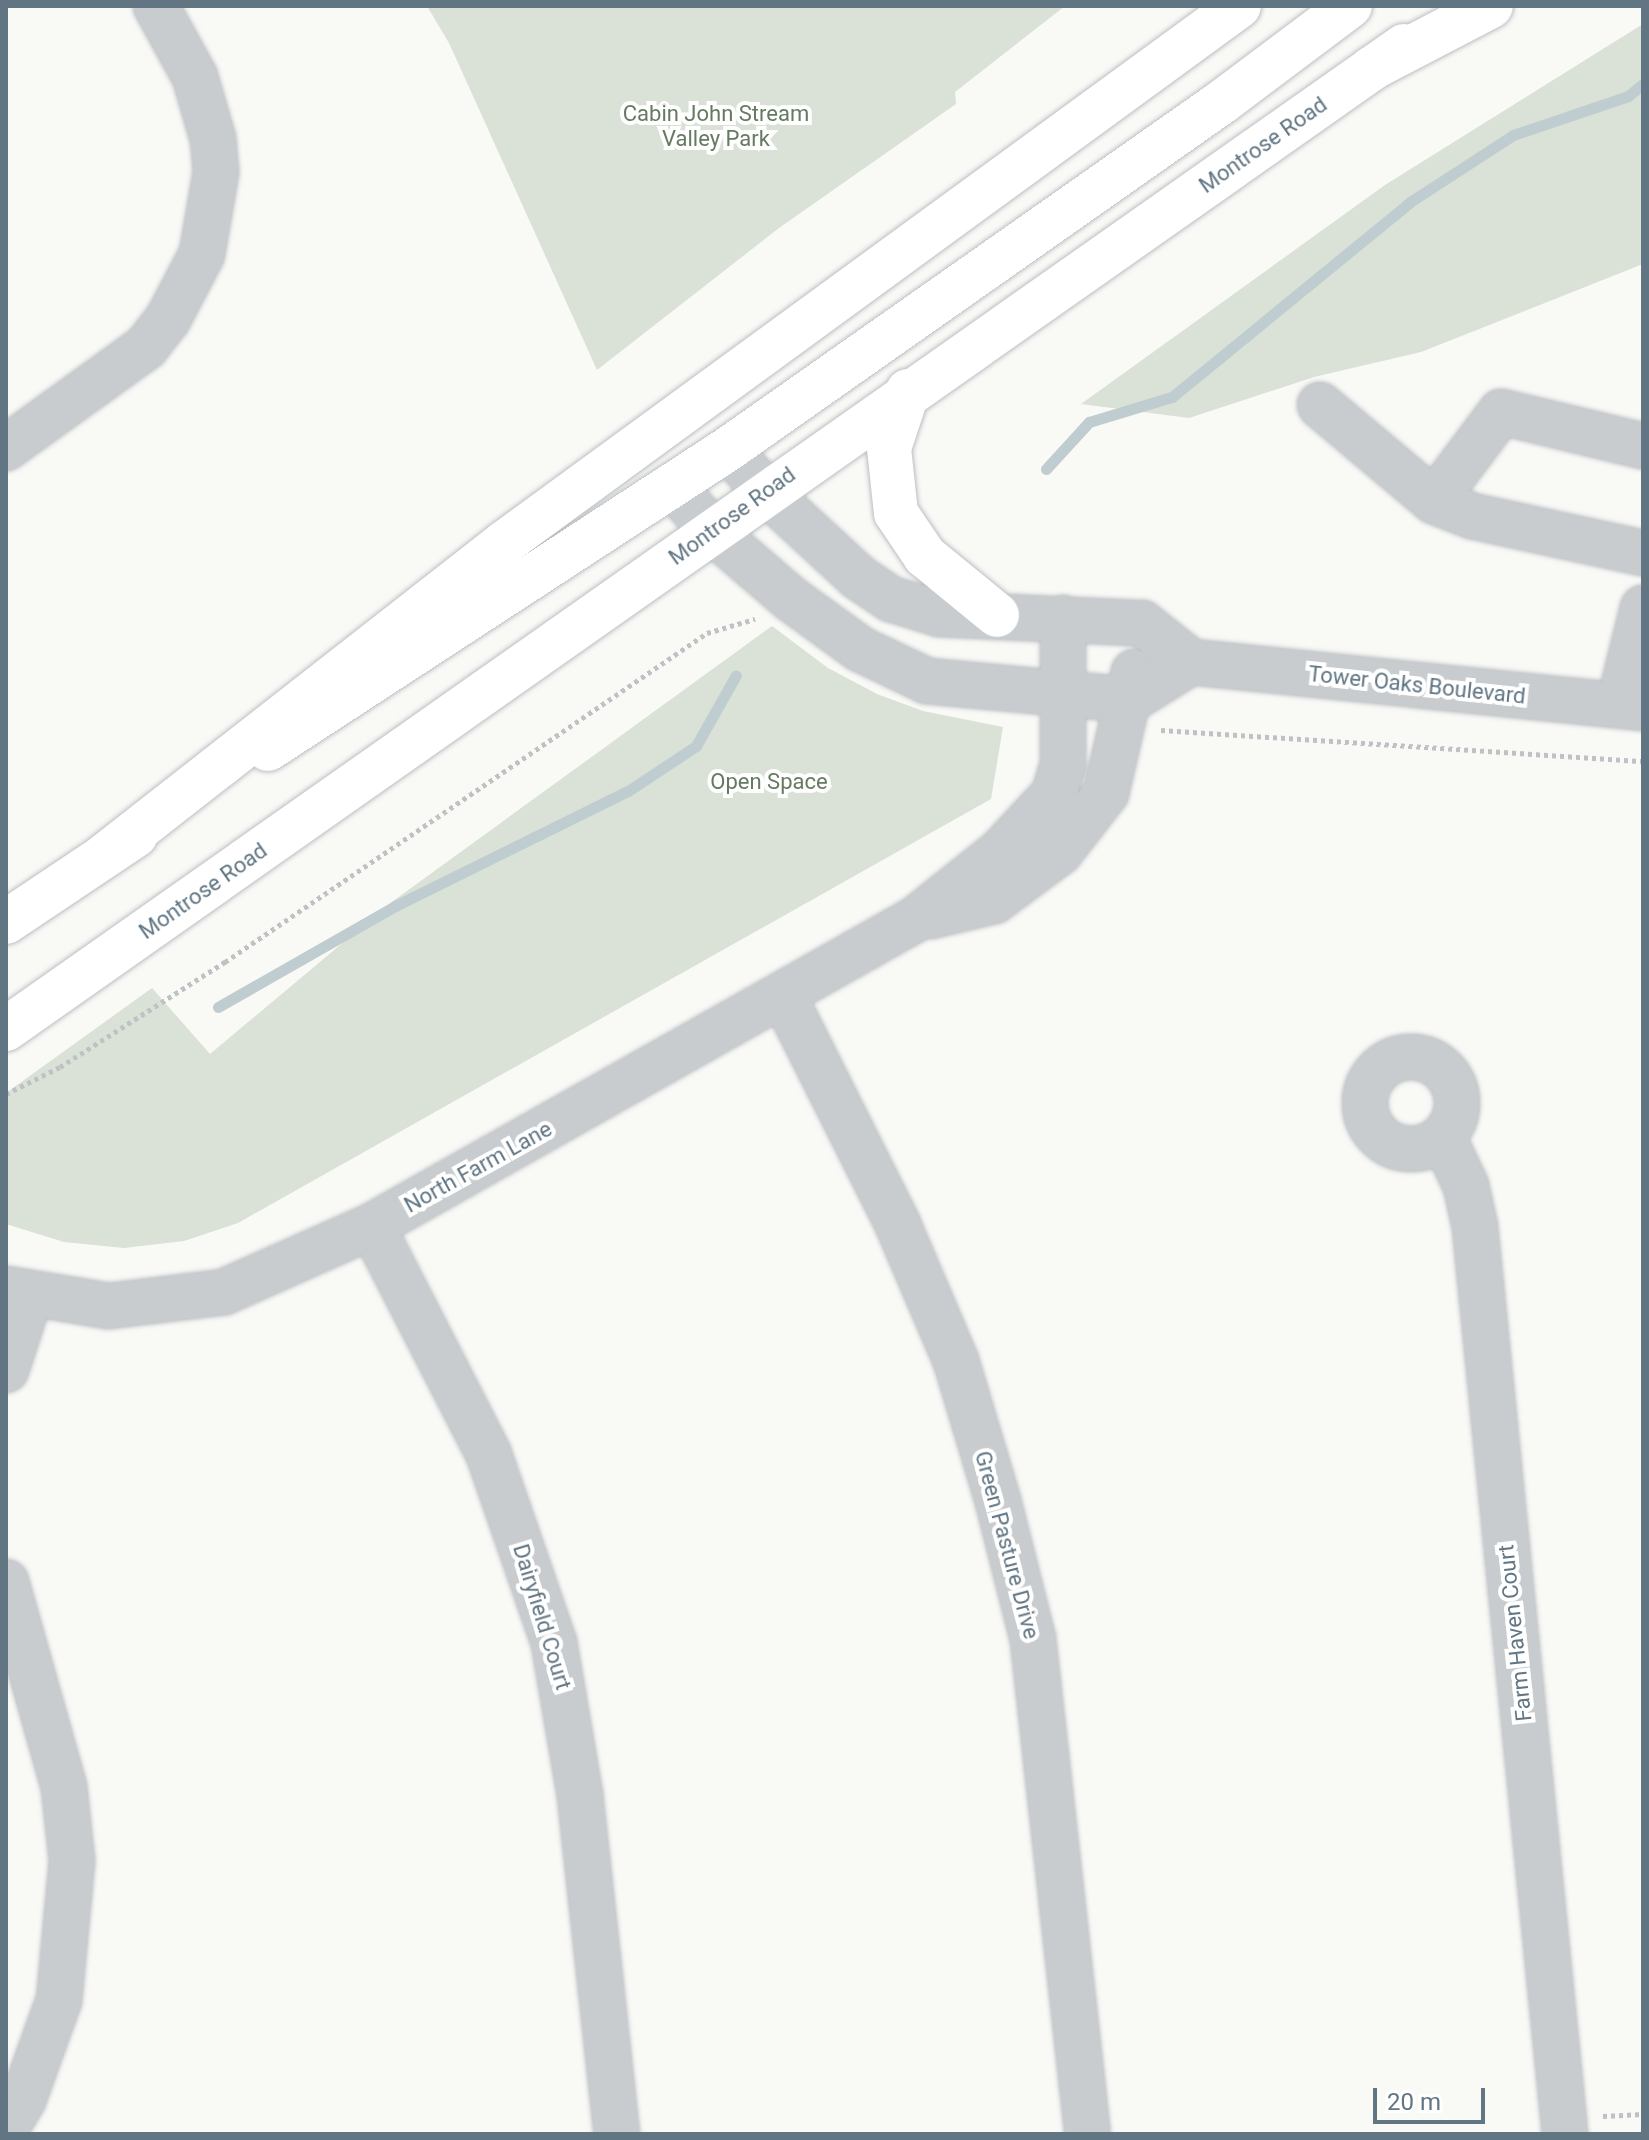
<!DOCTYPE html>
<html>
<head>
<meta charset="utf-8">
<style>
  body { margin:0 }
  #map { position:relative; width:1649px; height:2140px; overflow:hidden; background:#f9f9f6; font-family:Roboto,sans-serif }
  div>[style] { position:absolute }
  .green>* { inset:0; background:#dae1d6 }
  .stream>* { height:11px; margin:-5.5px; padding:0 5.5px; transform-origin:5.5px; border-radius:5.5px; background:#bfccd0 }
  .path>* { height:5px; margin-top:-2.5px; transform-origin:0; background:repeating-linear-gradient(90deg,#bfc2c4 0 4px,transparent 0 8px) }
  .roads { filter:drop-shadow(0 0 2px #bbbfc3) drop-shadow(0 0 2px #bbbfc3) }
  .minor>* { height:44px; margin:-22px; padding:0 22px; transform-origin:22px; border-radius:22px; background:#c8cccf }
  .minor>.ring { margin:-22px; padding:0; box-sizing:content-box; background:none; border:44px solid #c8cccf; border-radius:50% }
  .major>* { height:44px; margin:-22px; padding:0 22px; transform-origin:22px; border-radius:22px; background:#fff }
  .highway>* { height:44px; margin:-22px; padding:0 22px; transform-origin:22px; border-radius:22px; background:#fff }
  span { translate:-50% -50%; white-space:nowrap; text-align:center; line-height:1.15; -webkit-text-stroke:8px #fff; paint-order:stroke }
  .park-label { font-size:22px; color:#667a61 }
  .street-label { font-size:22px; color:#617583 }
  .frame { position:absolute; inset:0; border:8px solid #617583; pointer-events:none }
  .scale { position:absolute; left:1373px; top:2088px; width:112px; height:36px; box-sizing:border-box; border:4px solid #617583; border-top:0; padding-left:10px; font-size:24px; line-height:28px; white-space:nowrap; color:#617583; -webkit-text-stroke:6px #fff; paint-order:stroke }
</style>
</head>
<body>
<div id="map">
  <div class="green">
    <div style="clip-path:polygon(427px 6px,1065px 6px,955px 92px,956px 104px,779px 228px,597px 370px,449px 43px)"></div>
    <div style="clip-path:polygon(1643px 24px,1643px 264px,1421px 352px,1314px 377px,1189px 418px,1081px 404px,1385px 185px)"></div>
    <div style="clip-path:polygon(772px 626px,828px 668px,877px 694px,923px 711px,1003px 727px,991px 799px,238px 1223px,184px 1241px,124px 1248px,64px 1242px,6px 1224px,6px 1093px,152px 988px,210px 1054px,389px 904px)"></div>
  </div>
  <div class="stream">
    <div style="left:1046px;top:469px;width:64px;rotate:-47.5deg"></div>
    <div style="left:1089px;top:422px;width:87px;rotate:-16.8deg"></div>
    <div style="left:1172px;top:397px;width:308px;rotate:-39.3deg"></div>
    <div style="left:1410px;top:202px;width:123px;rotate:-33deg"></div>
    <div style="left:1513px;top:135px;width:121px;rotate:-18.7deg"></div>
    <div style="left:1628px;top:96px;width:19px;rotate:-39deg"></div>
    <div style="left:218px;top:1007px;width:204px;rotate:-29.7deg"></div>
    <div style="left:395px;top:906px;width:260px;rotate:-26.3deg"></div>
    <div style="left:628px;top:791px;width:82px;rotate:-33.5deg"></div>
    <div style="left:696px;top:746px;width:81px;rotate:-60.6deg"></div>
  </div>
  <div class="path">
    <div style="left:1161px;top:730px;width:483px;rotate:3.7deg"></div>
    <div style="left:6px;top:1094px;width:60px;rotate:-26.6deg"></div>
    <div style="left:60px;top:1067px;width:196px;rotate:-32.5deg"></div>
    <div style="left:225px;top:962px;width:584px;rotate:-34.32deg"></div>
    <div style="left:707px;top:633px;width:50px;rotate:-16.3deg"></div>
    <div style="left:1603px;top:2116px;width:40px;rotate:-2.9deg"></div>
  </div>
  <div class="roads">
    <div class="minor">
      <div style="left:1320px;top:405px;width:149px;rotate:40.1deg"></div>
      <div style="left:1643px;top:446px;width:146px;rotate:-166.5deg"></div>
      <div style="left:1501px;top:412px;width:111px;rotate:127deg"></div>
      <div style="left:1434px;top:501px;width:41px;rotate:21.5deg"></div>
      <div style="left:1472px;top:516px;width:175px;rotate:12.2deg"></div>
      <div style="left:6px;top:448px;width:173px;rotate:-35.8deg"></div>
      <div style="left:146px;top:347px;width:36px;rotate:-52deg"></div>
      <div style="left:168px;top:319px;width:73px;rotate:-62.4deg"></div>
      <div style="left:202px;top:254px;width:83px;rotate:-80.3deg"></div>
      <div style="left:216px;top:172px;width:33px;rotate:-95deg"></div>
      <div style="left:213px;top:139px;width:65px;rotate:-106.2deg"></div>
      <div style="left:195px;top:77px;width:81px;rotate:-118.8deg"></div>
      <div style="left:728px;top:449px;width:57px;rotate:48.5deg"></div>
      <div style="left:766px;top:492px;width:125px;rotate:42.7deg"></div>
      <div style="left:858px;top:577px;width:40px;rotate:34deg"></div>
      <div style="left:891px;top:599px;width:51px;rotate:17deg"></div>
      <div style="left:940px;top:614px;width:202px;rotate:2.6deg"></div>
      <div style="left:1142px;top:623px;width:63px;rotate:38.5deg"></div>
      <div style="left:1191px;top:662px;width:454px;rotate:5.8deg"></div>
      <div style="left:673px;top:486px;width:60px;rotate:49.1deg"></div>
      <div style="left:712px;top:531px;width:104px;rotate:40.7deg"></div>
      <div style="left:791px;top:599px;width:85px;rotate:35.9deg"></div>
      <div style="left:860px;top:649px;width:74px;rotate:25.5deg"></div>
      <div style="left:927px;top:681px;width:204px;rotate:5.3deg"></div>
      <div style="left:1130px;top:700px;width:72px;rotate:-31.9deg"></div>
      <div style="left:1619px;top:705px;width:100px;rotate:-76.1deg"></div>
      <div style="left:930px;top:916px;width:66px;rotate:-13.2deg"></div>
      <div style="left:994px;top:901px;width:82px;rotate:-36.6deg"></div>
      <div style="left:1060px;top:852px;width:75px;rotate:-52.1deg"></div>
      <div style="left:1106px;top:793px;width:124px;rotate:-77deg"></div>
      <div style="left:783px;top:995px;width:257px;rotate:63.4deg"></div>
      <div style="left:898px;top:1225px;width:148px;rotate:66.9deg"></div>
      <div style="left:956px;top:1361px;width:146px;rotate:73.3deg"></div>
      <div style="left:998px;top:1501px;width:142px;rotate:75.8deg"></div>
      <div style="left:1033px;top:1639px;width:498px;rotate:83.7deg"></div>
      <div class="ring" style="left:1365px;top:1057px;width:48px;height:48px"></div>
      <div style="left:1443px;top:1137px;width:54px;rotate:64.9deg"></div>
      <div style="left:1466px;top:1186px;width:42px;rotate:77.6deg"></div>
      <div style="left:1475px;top:1227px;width:911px;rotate:84.33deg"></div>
      <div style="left:372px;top:1226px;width:257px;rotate:62.9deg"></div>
      <div style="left:489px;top:1455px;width:199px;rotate:70.9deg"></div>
      <div style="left:554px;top:1643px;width:154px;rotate:80.3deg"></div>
      <div style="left:580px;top:1795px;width:341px;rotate:83.8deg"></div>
      <div style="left:6px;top:1289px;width:104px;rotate:9.4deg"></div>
      <div style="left:109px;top:1306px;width:116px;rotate:-6.9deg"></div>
      <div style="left:224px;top:1292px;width:162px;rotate:-24deg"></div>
      <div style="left:372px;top:1226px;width:625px;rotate:-29.44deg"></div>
      <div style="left:916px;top:919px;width:107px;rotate:-38.6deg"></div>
      <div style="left:1000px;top:852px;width:79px;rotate:-47deg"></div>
      <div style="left:1054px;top:794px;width:30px;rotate:-73deg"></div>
      <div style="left:1063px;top:765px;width:147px;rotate:-90deg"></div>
      <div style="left:6px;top:1370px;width:78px;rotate:-72deg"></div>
      <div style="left:6px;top:1582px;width:213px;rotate:74.2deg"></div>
      <div style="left:64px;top:1787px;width:74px;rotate:83.8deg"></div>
      <div style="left:72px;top:1861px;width:140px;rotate:95.3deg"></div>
      <div style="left:59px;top:2000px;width:106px;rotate:109.8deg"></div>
      <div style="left:23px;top:2100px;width:33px;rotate:121deg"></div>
    </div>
    <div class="major">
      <div style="left:908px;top:391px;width:60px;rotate:108.4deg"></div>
      <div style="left:889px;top:448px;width:65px;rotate:83.9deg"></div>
      <div style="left:896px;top:513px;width:52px;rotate:56deg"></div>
      <div style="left:925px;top:556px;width:93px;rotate:39.3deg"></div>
      <div style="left:268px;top:749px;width:549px;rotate:-33.11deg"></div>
      <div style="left:728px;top:449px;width:604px;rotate:-35.09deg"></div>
      <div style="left:1222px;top:102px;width:160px;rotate:-36.9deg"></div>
      <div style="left:6px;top:922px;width:156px;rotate:-33.8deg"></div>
      <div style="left:6px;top:1029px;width:1709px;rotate:-35.11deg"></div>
    </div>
    <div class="highway">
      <div style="left:1372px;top:68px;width:134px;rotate:-27.5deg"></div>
      <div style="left:104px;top:856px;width:508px;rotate:-38.04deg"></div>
      <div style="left:504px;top:543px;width:910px;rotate:-36.15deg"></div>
    </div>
  </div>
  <div class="park-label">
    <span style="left:716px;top:126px">Cabin John Stream<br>Valley Park</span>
    <span style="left:769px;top:782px">Open Space</span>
  </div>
  <div class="street-label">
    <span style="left:1263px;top:145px;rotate:-35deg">Montrose Road</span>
    <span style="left:732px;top:516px;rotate:-36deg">Montrose Road</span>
    <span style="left:1417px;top:685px;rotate:6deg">Tower Oaks Boulevard</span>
    <span style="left:203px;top:891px;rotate:-35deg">Montrose Road</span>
    <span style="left:478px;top:1167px;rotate:-29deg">North Farm Lane</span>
    <span style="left:1007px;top:1545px;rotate:75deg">Green Pasture Drive</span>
    <span style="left:542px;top:1617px;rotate:73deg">Dairyfield Court</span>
    <span style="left:1515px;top:1633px;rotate:-96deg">Farm Haven Court</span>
  </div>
  <div class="frame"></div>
  <div class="scale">20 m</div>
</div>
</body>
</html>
